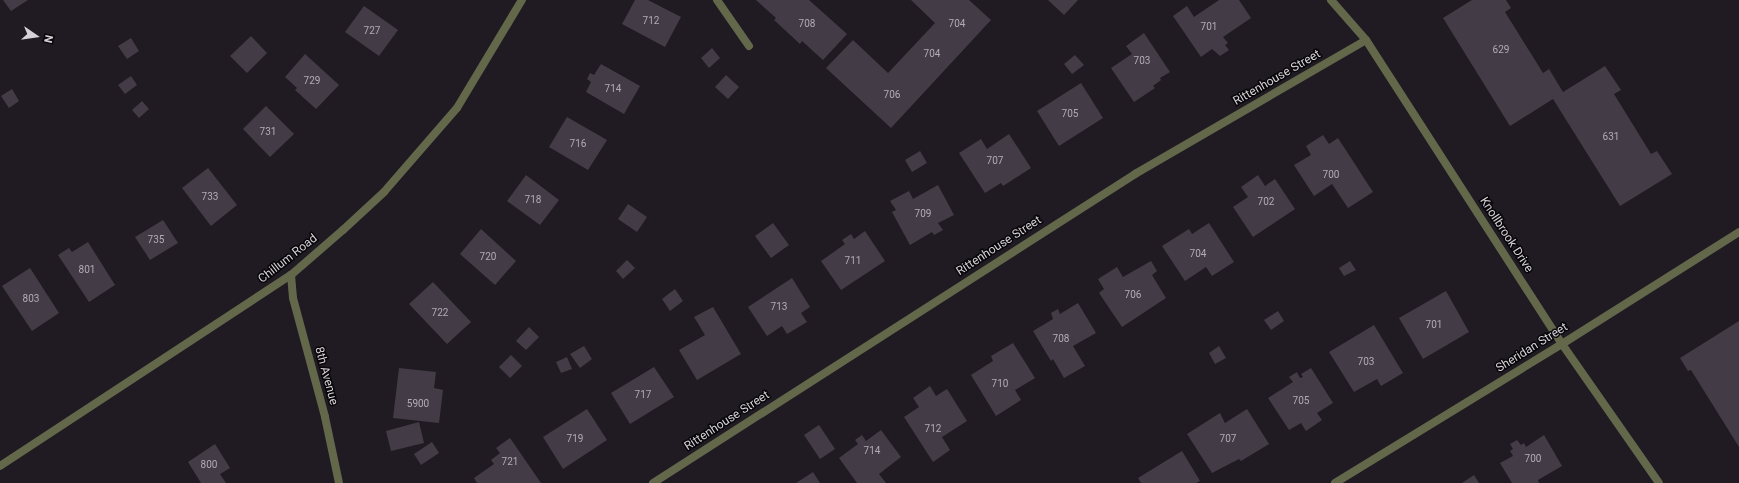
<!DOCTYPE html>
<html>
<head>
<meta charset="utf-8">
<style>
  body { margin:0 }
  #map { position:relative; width:1739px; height:483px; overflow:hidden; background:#201a22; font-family:Roboto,sans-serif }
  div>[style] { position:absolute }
  .building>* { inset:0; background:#433c46 }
  .service>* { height:8px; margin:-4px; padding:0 4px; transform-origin:4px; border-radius:4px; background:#63684a }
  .minor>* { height:8px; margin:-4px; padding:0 4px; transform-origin:4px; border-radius:4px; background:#63684a }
  .tertiary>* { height:8px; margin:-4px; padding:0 4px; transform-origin:4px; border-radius:4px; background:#63684a }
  span { translate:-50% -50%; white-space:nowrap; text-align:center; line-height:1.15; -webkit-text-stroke:3px #080609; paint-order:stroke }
  .number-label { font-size:10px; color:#b1acb4 }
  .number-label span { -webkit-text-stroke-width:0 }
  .street-label { font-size:12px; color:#d6d2d8 }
  .north { position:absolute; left:16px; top:16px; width:40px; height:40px; -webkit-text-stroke:3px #080609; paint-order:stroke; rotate:103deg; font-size:11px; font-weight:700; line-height:16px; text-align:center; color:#d6d2d8 }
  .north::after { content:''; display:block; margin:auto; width:14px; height:18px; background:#d6d2d8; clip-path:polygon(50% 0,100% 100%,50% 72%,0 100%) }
</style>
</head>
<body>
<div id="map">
  <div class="building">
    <div style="clip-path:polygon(3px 0,28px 0,11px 11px)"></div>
    <div style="clip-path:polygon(635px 0,648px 0,681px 17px,665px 47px,622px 24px)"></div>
    <div style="clip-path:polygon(756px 0,809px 0,847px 34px,823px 60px,802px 41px,800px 44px,774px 20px,776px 18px)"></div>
    <div style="clip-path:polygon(911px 0,969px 0,991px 20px,891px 128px,826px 68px,853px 40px,888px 73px,935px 23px)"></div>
    <div style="clip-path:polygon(1048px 0,1078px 0,1064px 15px)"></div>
    <div style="clip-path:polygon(1219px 0,1239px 0,1251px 18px,1223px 37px,1228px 43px,1225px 45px,1229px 50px,1220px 56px,1212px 49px,1201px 57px,1173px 16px,1187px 6px,1194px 17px)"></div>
    <div style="clip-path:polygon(1472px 0,1506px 0,1511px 8px,1505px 12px,1543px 73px,1549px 69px,1563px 92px,1605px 66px,1621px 90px,1614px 94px,1651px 154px,1657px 151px,1672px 174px,1620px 206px,1553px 99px,1510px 126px,1443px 18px)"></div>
    <div style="clip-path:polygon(364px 6px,398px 30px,379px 56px,345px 32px)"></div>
    <div style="clip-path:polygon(1144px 33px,1170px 72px,1160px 78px,1161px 80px,1153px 86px,1155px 88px,1134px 102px,1111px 68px,1132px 54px,1126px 46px)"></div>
    <div style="clip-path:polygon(251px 36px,267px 53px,247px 73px,230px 56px)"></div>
    <div style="clip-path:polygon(131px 38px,139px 51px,127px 59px,118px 46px)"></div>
    <div style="clip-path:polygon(712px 48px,720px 58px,709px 68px,701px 58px)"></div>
    <div style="clip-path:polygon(305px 54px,339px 85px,316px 109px,295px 90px,297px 88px,285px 77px)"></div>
    <div style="clip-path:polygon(1075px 55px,1084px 65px,1072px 74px,1064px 64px)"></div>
    <div style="clip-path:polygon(601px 64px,640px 86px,624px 114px,586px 92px,591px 82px,587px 79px,590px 73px,594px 75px)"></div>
    <div style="clip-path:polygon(726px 75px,739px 87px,728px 99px,715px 87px)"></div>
    <div style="clip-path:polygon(131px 76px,137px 85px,125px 94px,118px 85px)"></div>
    <div style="clip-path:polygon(1081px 83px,1103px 118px,1059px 146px,1037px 111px)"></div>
    <div style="clip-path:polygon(12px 89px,19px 101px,9px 108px,1px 96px)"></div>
    <div style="clip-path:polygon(142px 101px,149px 109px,139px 118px,132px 110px)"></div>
    <div style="clip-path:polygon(266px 106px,294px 134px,270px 157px,243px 129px)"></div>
    <div style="clip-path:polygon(567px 117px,607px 140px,588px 170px,549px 147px)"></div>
    <div style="clip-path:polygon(1009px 134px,1031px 168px,1003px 186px,1001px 183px,985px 193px,959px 153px,981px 139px,987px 149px)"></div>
    <div style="clip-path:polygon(1323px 135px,1329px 144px,1338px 138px,1373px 192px,1348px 208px,1332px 184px,1314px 196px,1294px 165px,1311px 155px,1306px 146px)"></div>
    <div style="clip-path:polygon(920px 151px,927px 163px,912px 172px,905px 160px)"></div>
    <div style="clip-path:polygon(208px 168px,237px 205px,211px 226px,182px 188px)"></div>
    <div style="clip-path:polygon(526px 175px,559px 200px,540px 225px,507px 201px)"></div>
    <div style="clip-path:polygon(1258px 175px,1265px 186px,1275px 179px,1295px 209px,1253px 237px,1233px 207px,1248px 197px,1241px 187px)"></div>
    <div style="clip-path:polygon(938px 185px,954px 215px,938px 223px,943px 230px,934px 235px,932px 232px,910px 245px,892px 212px,896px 210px,890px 201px,909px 191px,913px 199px)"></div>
    <div style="clip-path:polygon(628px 204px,647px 217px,637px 232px,618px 219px)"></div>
    <div style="clip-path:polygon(163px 220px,178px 243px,150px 260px,135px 237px)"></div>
    <div style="clip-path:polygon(773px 223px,789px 245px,771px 258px,755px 236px)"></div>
    <div style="clip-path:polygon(1209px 223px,1234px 262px,1212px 276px,1206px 267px,1185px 281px,1162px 246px,1189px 229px,1192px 234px)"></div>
    <div style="clip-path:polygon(481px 229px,516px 261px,495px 285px,460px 254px)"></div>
    <div style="clip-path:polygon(865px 231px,885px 261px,841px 290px,821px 261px,845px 244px,842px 240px,851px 234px,854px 239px)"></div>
    <div style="clip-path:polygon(88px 242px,115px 285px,89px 302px,58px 255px,69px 248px,72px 252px)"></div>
    <div style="clip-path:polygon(627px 260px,635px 268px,623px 279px,616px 271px)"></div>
    <div style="clip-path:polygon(1151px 261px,1157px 271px,1152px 275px,1166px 298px,1122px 327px,1099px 293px,1104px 289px,1098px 279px,1117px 267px,1123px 277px)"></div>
    <div style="clip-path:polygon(1350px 261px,1356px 270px,1344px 276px,1339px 268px)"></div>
    <div style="clip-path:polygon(30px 268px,59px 313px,32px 331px,2px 286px)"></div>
    <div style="clip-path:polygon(792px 278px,810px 307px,801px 313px,807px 322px,787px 334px,782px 326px,767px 336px,748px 307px)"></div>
    <div style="clip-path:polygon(433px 282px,471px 322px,447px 344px,409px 304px)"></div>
    <div style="clip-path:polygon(675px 289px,683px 301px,670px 311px,662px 299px)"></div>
    <div style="clip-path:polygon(1446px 291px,1469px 332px,1423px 359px,1399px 318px)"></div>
    <div style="clip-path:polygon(1078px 303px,1096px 333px,1073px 346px,1085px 366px,1064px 378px,1053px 359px,1051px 361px,1033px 331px,1053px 319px,1051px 313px,1058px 309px,1060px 314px)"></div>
    <div style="clip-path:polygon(713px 307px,741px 354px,697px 380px,679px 350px,705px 335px,694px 317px)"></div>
    <div style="clip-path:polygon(1278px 311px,1284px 321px,1271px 330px,1264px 320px)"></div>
    <div style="clip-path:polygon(1739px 321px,1739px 447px,1691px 370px,1688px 371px,1680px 358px)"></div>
    <div style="clip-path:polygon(1374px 325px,1403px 373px,1381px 386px,1377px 379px,1354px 392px,1329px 352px)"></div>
    <div style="clip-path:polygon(529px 327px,539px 337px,526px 350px,516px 341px)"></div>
    <div style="clip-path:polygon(1013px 343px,1035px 378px,1015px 390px,1021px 400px,996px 416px,971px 375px,993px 361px,991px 356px)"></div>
    <div style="clip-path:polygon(584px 346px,592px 359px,580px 368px,570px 354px)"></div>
    <div style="clip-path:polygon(1219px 346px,1226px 358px,1215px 364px,1209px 353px)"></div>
    <div style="clip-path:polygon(511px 355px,522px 366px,510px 378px,499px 367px)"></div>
    <div style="clip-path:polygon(567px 357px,572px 369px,561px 373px,556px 362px)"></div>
    <div style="clip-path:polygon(654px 367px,674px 397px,630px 424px,611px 393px)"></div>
    <div style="clip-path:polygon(399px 368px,436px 372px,434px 388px,443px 390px,439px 423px,393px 418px)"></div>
    <div style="clip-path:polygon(1311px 368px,1333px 403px,1317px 413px,1322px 420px,1306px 431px,1301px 423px,1289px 430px,1268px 398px,1293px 382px,1289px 377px,1297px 372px,1300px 378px,1303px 377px,1301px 374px)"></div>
    <div style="clip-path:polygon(930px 386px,936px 396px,947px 389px,967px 421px,942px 437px,950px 450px,933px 462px,904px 417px,919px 407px,913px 398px)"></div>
    <div style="clip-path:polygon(587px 409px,607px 440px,563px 469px,543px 437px)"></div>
    <div style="clip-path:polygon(1247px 409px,1269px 444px,1241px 461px,1239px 459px,1212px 473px,1187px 434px,1220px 413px,1225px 423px)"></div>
    <div style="clip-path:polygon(419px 422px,424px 443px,391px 451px,386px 431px)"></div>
    <div style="clip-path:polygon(819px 425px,835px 449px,820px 459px,804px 435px)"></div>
    <div style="clip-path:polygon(881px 430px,901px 457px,879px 474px,886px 483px,857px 483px,839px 458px,858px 444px,855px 440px,862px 435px,866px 441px)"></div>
    <div style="clip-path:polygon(1544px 435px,1562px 466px,1538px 480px,1539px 483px,1512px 483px,1500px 463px,1513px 456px,1510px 451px,1513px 449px,1510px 444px,1517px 440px,1521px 445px,1524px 443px,1526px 447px)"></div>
    <div style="clip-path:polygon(510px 438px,541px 483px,477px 483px,474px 478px,494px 464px,491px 460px,500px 453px,496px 448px)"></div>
    <div style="clip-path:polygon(432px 442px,439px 453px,421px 465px,414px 454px)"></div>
    <div style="clip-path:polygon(215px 444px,230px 468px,220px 474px,226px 483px,201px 483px,188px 462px)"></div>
    <div style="clip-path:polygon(1182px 451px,1200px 481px,1196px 483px,1141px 483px,1138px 478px)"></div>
    <div style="clip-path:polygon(813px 472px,820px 483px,796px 483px)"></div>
    <div style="clip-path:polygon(1474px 475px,1479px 483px,1462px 483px)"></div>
  </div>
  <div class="service">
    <div style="left:717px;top:0;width:56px;rotate:55.2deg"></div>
  </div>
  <div class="minor">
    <div style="left:1331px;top:0;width:53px;rotate:48.8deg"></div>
    <div style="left:1366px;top:40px;width:362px;rotate:57.2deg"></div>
    <div style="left:1562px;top:344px;width:169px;rotate:55.1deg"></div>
    <div style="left:291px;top:275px;width:23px;rotate:85deg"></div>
    <div style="left:293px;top:298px;width:123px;rotate:74.9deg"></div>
    <div style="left:325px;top:417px;width:67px;rotate:78deg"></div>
    <div style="left:653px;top:483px;width:573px;rotate:-32.66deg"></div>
    <div style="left:1135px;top:174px;width:267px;rotate:-30.1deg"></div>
    <div style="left:1335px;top:483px;width:266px;rotate:-31.5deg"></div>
    <div style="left:1562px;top:344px;width:209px;rotate:-32.3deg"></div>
  </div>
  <div class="tertiary">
    <div style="left:0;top:466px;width:348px;rotate:-33.3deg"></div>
    <div style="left:291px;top:275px;width:69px;rotate:-40.9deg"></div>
    <div style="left:343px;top:230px;width:56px;rotate:-42.8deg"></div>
    <div style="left:384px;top:192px;width:111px;rotate:-49deg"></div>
    <div style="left:457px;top:108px;width:126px;rotate:-59deg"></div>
  </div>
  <div class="number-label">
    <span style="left:651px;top:21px">712</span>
    <span style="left:807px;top:24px">708</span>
    <span style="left:957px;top:24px">704</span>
    <span style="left:1209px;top:27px">701</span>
    <span style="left:372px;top:31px">727</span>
    <span style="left:1501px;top:50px">629</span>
    <span style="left:932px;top:54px">704</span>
    <span style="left:1142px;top:61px">703</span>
    <span style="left:312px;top:81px">729</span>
    <span style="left:613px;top:89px">714</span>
    <span style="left:892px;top:95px">706</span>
    <span style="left:1070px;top:114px">705</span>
    <span style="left:268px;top:132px">731</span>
    <span style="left:1611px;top:137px">631</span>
    <span style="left:578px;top:144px">716</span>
    <span style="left:995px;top:161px">707</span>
    <span style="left:1331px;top:175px">700</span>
    <span style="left:210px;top:197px">733</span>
    <span style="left:533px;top:200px">718</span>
    <span style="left:1266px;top:202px">702</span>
    <span style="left:923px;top:214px">709</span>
    <span style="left:156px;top:240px">735</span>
    <span style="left:1198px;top:254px">704</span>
    <span style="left:488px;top:257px">720</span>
    <span style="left:853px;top:261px">711</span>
    <span style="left:87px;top:270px">801</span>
    <span style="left:1133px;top:295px">706</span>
    <span style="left:31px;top:299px">803</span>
    <span style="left:779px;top:307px">713</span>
    <span style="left:440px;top:313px">722</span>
    <span style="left:1434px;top:325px">701</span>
    <span style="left:1061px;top:339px">708</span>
    <span style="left:1366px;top:362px">703</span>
    <span style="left:1000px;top:384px">710</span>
    <span style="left:643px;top:395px">717</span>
    <span style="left:1301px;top:401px">705</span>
    <span style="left:418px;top:404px">5900</span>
    <span style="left:933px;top:429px">712</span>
    <span style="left:575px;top:439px">719</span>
    <span style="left:1228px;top:439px">707</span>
    <span style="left:872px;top:451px">714</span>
    <span style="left:1533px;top:459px">700</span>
    <span style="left:510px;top:462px">721</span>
    <span style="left:209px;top:465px">800</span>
  </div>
  <div class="street-label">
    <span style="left:1277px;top:78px;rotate:-30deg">Rittenhouse Street</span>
    <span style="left:1506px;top:235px;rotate:57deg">Knollbrook Drive</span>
    <span style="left:999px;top:246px;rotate:-33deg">Rittenhouse Street</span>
    <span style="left:288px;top:259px;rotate:-38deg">Chillum Road</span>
    <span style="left:1532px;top:348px;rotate:-32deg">Sheridan Street</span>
    <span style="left:326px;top:376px;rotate:75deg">8th Avenue</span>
    <span style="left:727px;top:421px;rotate:-33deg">Rittenhouse Street</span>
  </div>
  <div class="north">N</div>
</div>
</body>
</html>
